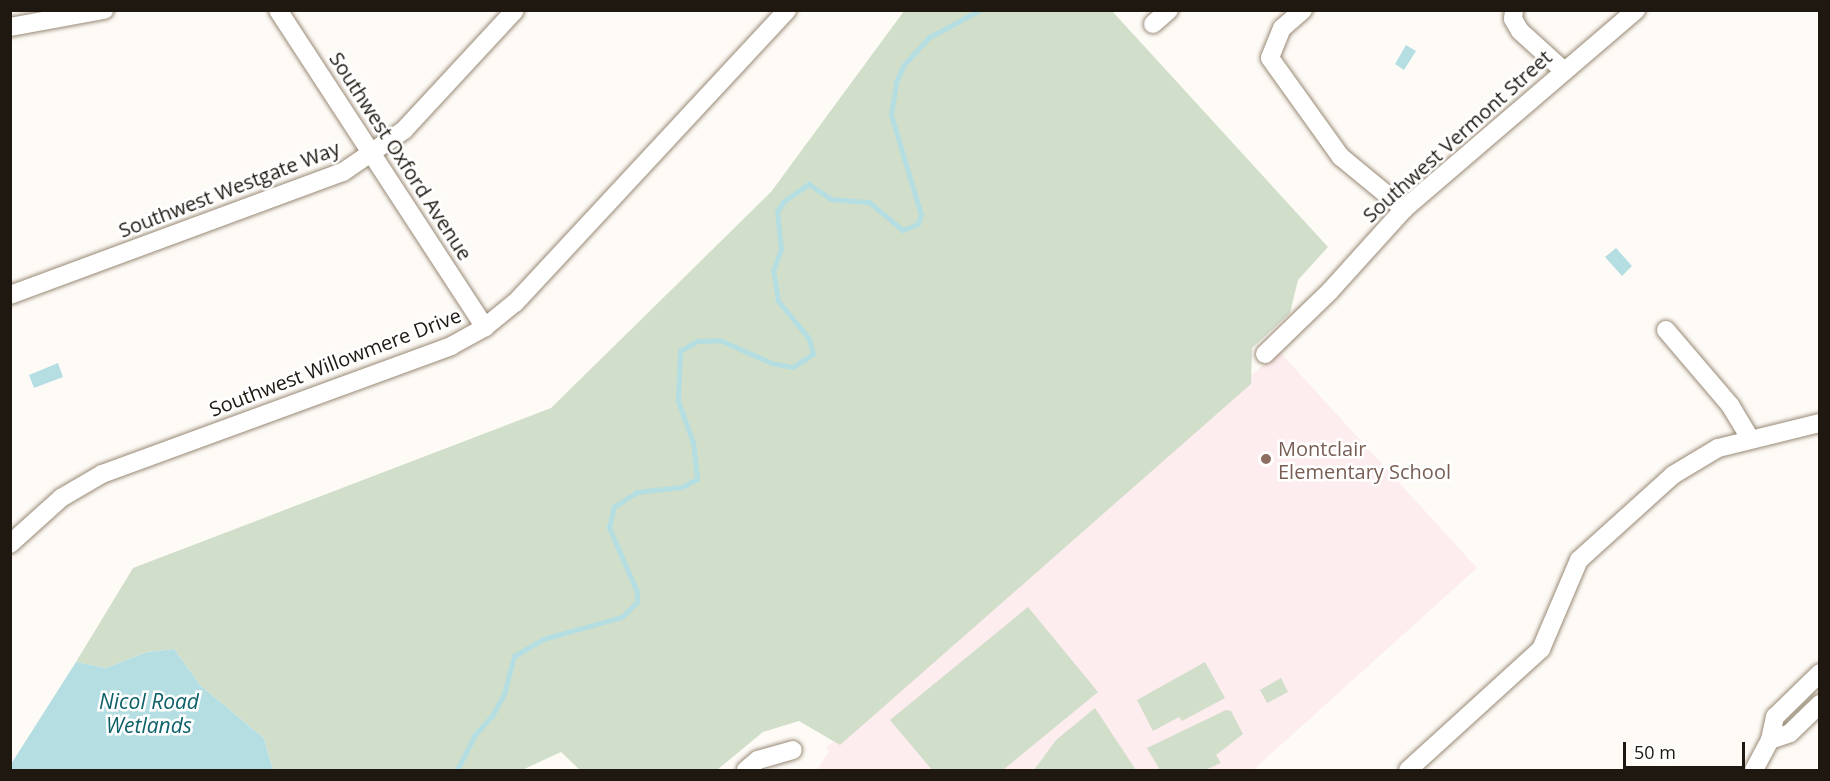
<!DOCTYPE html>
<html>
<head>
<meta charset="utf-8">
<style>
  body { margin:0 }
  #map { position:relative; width:1830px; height:781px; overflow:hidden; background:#fefbf7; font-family:"Open Sans",sans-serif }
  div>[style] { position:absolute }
  .education>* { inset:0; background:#fdedef }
  .green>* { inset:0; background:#d1deca }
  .water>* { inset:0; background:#b5dee2 }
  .stream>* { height:4.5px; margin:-2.25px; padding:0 2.25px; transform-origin:2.25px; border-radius:2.25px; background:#b5dee2 }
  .roads { filter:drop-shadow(0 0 2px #988975) drop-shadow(0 0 2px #988975) }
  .minor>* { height:18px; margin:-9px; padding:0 9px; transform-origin:9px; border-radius:9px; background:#fff }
  .dots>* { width:16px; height:16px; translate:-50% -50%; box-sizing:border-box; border:3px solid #fff; border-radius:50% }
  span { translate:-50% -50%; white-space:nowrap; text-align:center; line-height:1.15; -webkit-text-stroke:5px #fff; paint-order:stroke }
  .street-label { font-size:20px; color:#1e1810 }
  .education-label { font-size:20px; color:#785e54 }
  .left { translate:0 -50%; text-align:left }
  .water-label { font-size:21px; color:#0d6068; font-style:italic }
  .frame { position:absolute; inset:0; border:12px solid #1e1810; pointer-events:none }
  .scale { position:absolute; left:1623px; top:742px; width:122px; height:27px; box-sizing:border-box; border:3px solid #1e1810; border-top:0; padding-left:8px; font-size:18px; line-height:21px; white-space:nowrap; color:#1e1810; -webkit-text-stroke:4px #fff; paint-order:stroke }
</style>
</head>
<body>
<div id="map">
  <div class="education">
    <div style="clip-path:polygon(1279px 351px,1477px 568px,1253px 770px,817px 770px,829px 751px,826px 748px)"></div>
  </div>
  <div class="green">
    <div style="clip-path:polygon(904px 11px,1112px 11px,1328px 247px,1298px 280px,1290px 313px,1252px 348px,1251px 384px,840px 745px,799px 721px,763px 732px,717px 770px,580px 770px,561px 752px,522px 770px,273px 770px,264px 738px,201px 686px,174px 649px,147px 652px,106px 668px,76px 662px,133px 568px,551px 408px,771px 192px)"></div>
    <div style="clip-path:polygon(1028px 607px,1098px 692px,1003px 770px,932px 770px,890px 720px)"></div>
    <div style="clip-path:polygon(1205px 662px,1225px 698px,1182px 721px,1179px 717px,1153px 731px,1137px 700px)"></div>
    <div style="clip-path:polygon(1281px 678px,1288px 692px,1267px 703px,1260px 690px)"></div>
    <div style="clip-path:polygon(1095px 708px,1136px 770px,1034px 770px,1056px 740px)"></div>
    <div style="clip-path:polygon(1226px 710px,1231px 711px,1243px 734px,1216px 755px,1221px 763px,1205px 770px,1160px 770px,1147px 748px)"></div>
  </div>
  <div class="water">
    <div style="clip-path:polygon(1406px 45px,1416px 51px,1404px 70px,1395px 64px)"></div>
    <div style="clip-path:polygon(1616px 248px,1632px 266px,1622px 276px,1605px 257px)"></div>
    <div style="clip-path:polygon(58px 363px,63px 377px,34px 388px,29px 375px)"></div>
    <div style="clip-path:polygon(174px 649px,201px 686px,264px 738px,273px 770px,11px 770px,11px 764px,76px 662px,106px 668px,147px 652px)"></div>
  </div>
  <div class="stream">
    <div style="left:457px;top:770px;width:38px;rotate:-63deg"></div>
    <div style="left:474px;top:736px;width:27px;rotate:-48deg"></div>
    <div style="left:492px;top:716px;width:25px;rotate:-61deg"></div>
    <div style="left:504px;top:694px;width:39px;rotate:-75deg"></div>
    <div style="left:514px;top:656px;width:34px;rotate:-30deg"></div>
    <div style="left:543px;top:639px;width:82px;rotate:-15.6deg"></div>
    <div style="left:622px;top:617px;width:21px;rotate:-45deg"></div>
    <div style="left:637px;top:602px;width:10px;rotate:-90deg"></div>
    <div style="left:637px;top:592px;width:70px;rotate:-113.6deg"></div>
    <div style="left:609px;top:528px;width:22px;rotate:-77deg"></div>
    <div style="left:614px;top:507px;width:27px;rotate:-33deg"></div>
    <div style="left:637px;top:492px;width:45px;rotate:-6.3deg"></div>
    <div style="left:682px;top:487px;width:17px;rotate:-28deg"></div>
    <div style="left:697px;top:479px;width:36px;rotate:-96deg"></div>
    <div style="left:693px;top:443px;width:45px;rotate:-109.7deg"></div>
    <div style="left:678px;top:401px;width:50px;rotate:-87.7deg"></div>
    <div style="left:680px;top:351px;width:20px;rotate:-30deg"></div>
    <div style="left:697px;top:341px;width:23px;rotate:-2deg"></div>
    <div style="left:720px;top:340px;width:57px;rotate:23.9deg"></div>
    <div style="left:772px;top:363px;width:21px;rotate:11deg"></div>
    <div style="left:793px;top:367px;width:24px;rotate:-33deg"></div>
    <div style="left:813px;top:354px;width:16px;rotate:-105deg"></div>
    <div style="left:809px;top:339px;width:49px;rotate:-129.2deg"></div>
    <div style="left:778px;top:301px;width:30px;rotate:-99deg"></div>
    <div style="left:773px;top:271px;width:23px;rotate:-70deg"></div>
    <div style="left:781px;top:249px;width:37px;rotate:-96deg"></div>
    <div style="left:777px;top:212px;width:12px;rotate:-59deg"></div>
    <div style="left:783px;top:202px;width:32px;rotate:-35deg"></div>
    <div style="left:809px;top:184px;width:27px;rotate:34deg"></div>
    <div style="left:831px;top:199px;width:38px;rotate:5deg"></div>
    <div style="left:869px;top:202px;width:44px;rotate:39.5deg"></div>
    <div style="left:903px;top:230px;width:16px;rotate:-22deg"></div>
    <div style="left:918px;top:224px;width:9px;rotate:-72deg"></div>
    <div style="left:921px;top:215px;width:104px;rotate:-106.7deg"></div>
    <div style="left:891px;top:115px;width:33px;rotate:-81deg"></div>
    <div style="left:896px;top:82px;width:19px;rotate:-65deg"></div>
    <div style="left:904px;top:65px;width:36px;rotate:-48deg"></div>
    <div style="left:928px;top:38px;width:59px;rotate:-28.3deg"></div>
  </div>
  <div class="roads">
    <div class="minor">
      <div style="left:278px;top:10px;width:379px;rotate:56.9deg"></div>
      <div style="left:1303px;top:10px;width:28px;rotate:139deg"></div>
      <div style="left:1282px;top:28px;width:32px;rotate:112deg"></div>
      <div style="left:1270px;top:58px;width:122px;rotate:54.4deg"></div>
      <div style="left:1341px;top:157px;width:82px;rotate:39.5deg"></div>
      <div style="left:1514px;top:10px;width:9px;rotate:96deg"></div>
      <div style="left:1513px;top:19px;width:14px;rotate:60deg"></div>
      <div style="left:1520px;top:31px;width:58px;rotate:42.2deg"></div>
      <div style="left:1153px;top:24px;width:21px;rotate:-41deg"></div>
      <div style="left:10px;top:27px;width:96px;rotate:-10.3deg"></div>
      <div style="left:10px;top:295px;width:355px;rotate:-20.3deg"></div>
      <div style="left:343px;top:172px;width:74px;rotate:-34.5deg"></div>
      <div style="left:404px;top:130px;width:163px;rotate:-47.2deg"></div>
      <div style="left:1666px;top:330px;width:99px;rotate:49.5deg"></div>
      <div style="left:1730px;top:405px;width:39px;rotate:59deg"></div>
      <div style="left:1265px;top:354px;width:91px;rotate:-44.1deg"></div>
      <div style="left:1330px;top:291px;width:110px;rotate:-47.9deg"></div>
      <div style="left:1404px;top:209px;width:306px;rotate:-40.6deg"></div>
      <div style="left:10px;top:544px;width:69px;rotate:-42deg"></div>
      <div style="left:61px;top:498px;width:48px;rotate:-30.3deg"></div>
      <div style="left:102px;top:474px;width:372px;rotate:-20.1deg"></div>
      <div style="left:451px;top:346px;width:39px;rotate:-29deg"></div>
      <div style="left:485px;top:327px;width:38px;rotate:-39deg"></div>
      <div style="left:515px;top:303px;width:400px;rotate:-47.1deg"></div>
      <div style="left:1770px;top:740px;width:21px;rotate:-19deg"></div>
      <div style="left:1790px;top:733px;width:42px;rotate:-44deg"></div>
      <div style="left:746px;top:770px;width:16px;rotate:-40deg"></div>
      <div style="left:758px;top:760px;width:36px;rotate:-16deg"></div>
      <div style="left:1408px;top:770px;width:180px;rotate:-42.3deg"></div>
      <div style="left:1541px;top:649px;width:97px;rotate:-66.9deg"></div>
      <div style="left:1579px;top:560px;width:127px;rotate:-42.1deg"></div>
      <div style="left:1673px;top:475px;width:52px;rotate:-31deg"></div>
      <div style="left:1718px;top:448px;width:105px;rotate:-13.8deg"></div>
      <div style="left:1754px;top:770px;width:34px;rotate:-62deg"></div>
      <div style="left:1770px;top:740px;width:24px;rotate:-78deg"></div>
      <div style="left:1775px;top:717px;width:63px;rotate:-44.4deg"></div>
    </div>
  </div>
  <div class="dots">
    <div style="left:1266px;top:459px;background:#8d6e63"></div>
  </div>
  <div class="street-label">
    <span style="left:1457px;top:136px;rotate:-42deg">Southwest Vermont Street</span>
    <span style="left:401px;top:156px;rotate:57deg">Southwest Oxford Avenue</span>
    <span style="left:229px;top:189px;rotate:-21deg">Southwest Westgate Way</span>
    <span style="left:335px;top:362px;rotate:-21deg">Southwest Willowmere Drive</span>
  </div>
  <div class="education-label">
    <span class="left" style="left:1278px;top:460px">Montclair<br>Elementary School</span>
  </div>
  <div class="water-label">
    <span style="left:149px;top:713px">Nicol Road<br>Wetlands</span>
  </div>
  <div class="frame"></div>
  <div class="scale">50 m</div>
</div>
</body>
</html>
